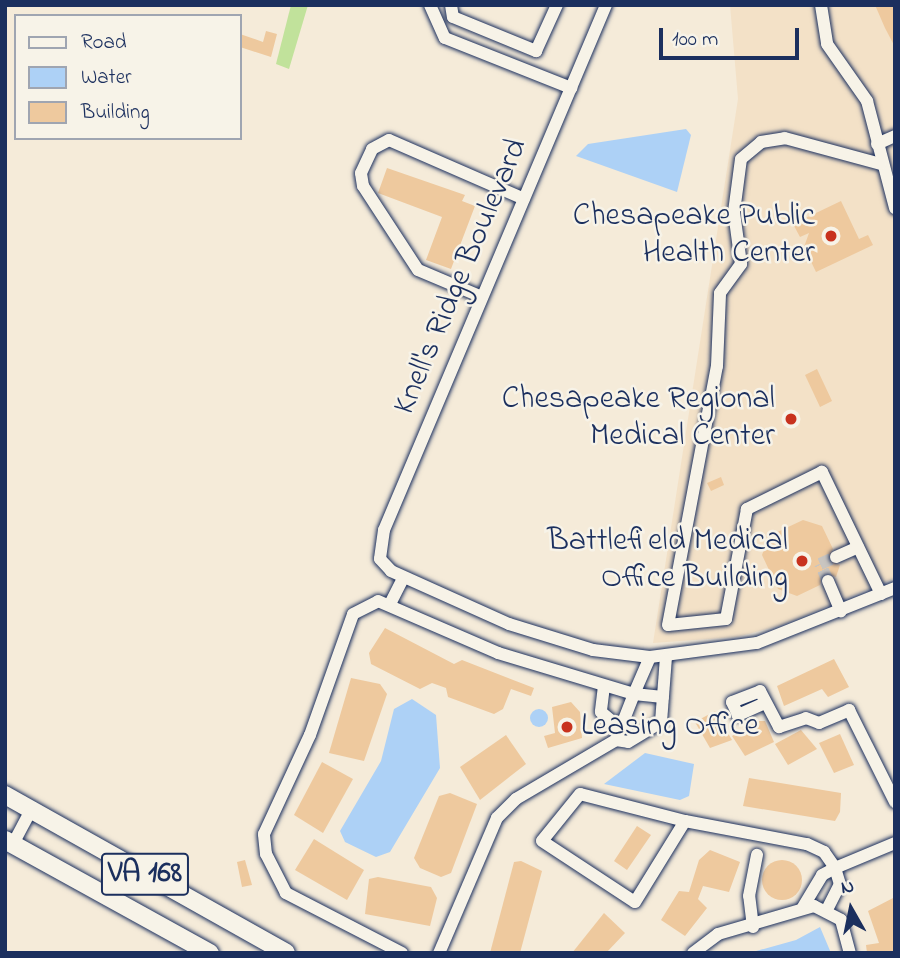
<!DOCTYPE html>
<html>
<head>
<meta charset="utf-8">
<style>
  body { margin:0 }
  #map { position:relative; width:900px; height:958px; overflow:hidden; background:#f5ebd9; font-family:"Indie Flower",sans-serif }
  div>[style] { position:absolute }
  .built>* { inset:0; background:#f3e1c7 }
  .green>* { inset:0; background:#c1e29b }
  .water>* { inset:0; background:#add1f6 }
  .round { border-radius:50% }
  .building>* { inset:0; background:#eec99e }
  .minor-tunnel>* { height:12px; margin-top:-6px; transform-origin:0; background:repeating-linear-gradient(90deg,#c9c5c0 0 12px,transparent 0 18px) }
  .roads { filter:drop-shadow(0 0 2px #1b2f5e) drop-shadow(0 0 2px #1b2f5e) }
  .minor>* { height:12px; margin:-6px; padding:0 6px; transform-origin:6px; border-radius:6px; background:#f7f3e8 }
  .highway>* { height:18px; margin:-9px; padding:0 9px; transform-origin:9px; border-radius:9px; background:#f7f3e8 }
  .dots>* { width:19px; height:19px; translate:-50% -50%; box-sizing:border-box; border:4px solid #f7f3e8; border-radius:50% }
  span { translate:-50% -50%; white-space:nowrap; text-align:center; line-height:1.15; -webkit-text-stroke:5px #f7f3e8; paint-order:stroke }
  .shield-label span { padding:2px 5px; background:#f7f3e8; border:2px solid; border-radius:5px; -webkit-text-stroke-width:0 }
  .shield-label { font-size:30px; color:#1b2f5e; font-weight:700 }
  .poi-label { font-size:32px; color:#1b2f5e }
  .right { translate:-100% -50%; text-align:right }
  .left { translate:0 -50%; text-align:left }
  .street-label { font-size:32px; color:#1b2f5e }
  .frame { position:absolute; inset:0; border:7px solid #1b2f5e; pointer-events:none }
  .legend { position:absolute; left:14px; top:14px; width:228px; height:126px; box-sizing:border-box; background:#f7f3e8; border:2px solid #9fa5b1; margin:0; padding:9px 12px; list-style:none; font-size:21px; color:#1b2f5e }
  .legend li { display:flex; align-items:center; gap:14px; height:35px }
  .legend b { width:35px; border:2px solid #9fa5b1 }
  .north { position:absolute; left:816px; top:874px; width:70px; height:70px; -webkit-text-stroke:5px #f7f3e8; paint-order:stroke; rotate:351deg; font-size:19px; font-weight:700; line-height:28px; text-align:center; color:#1b2f5e }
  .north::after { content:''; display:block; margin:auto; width:24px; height:32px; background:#1b2f5e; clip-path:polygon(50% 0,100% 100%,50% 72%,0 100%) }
  .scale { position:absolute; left:659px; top:28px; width:140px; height:32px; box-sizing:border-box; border:4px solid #1b2f5e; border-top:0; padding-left:9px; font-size:21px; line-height:24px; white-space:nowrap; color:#1b2f5e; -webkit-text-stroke:5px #f7f3e8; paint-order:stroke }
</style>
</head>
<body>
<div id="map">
  <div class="built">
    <div style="clip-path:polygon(730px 5px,895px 5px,895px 578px,782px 625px,737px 637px,653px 643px,738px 99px)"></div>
  </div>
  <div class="green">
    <div style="clip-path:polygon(291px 5px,308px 5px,289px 69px,276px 64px)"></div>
  </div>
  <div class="water">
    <div style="clip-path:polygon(686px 129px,691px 135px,677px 192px,576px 156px,588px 144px)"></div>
    <div style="clip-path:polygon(412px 699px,436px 715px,440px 768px,390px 852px,376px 857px,345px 842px,340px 831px,381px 761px,394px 709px)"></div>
    <div class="round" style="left:530px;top:709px;width:18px;height:18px"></div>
    <div style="clip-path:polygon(645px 753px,694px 764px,689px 796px,680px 800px,604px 784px)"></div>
    <div style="clip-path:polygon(820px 927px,831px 953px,749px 953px,796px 940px)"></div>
  </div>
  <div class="building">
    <div style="clip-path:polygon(875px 5px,895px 5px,895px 47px,885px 28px)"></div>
    <div style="clip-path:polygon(266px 31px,277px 34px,271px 57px,240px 47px,240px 34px,263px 42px)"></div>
    <div style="clip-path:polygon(387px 168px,465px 195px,462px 201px,475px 206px,451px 269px,426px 260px,442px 217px,378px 193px)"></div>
    <div style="clip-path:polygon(841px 201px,859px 239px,868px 235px,873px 245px,816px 272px,804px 247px,809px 233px,800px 237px,793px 224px)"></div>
    <div style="clip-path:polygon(817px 369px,832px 401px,820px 407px,805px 375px)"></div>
    <div style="clip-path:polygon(721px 477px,724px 485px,711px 491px,707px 483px)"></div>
    <div style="clip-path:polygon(803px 520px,822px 526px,833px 549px,828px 560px,840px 565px,836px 577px,824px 573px,820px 585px,797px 596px,778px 589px,762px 555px,769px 536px)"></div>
    <div style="clip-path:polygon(385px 628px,454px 664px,462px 660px,534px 688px,531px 696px,511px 689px,503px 709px,494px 714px,448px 697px,446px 688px,432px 683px,420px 689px,371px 664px,369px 653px)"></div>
    <div style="clip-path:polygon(834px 659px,849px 687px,828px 697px,822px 689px,784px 706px,777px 686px)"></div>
    <div style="clip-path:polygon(351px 678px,380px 684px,387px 694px,364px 761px,329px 753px)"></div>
    <div style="clip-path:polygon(571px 702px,580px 712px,582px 738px,548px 748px,544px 736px,555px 733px,552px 707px)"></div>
    <div style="clip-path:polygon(715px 711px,732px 740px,710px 748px,695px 722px)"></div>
    <div style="clip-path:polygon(758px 721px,765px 721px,774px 742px,745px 756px,732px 736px)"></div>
    <div style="clip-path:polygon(801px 730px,817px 749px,788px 765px,775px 744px)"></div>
    <div style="clip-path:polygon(840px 734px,854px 765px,834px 773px,819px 743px)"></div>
    <div style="clip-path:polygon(506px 735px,526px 764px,480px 800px,460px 767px)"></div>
    <div style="clip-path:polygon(322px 762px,353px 779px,323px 833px,294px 815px)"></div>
    <div style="clip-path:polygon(749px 778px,841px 793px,840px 812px,835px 821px,743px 806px)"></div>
    <div style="clip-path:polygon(450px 793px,477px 804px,451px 873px,441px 877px,420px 868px,414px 858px,439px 796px)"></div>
    <div style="clip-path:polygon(637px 826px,651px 835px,627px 870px,614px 861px)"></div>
    <div style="clip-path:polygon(314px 839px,364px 870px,347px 900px,295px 870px)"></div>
    <div style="clip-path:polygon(710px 850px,740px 862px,729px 892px,703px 886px,698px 899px,707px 908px,685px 936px,661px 920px,679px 891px,689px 892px,699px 860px)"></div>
    <div style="clip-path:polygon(245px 860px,252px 885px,242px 887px,237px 862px)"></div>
    <div class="round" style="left:762px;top:860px;width:40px;height:40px"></div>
    <div style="clip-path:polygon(521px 861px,542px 871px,520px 953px,490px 953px,514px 862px)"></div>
    <div style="clip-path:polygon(378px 877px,431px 887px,437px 898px,430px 926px,365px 914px,369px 879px)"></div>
    <div style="clip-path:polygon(895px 897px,895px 953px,867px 953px,866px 945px,879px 943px,868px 911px)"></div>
    <div style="clip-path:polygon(604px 913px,625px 933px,606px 953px,572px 953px)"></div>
  </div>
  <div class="minor-tunnel">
    <div style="left:828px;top:581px;width:19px;rotate:-115deg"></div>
    <div style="left:820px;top:564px;width:17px;rotate:-24deg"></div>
  </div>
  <div class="roads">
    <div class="minor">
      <div style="left:430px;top:5px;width:36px;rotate:66deg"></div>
      <div style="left:445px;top:38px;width:136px;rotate:21.6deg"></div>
      <div style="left:451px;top:5px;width:12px;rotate:81deg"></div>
      <div style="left:453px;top:17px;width:90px;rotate:22.3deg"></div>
      <div style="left:536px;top:51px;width:51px;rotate:-65.5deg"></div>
      <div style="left:606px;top:5px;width:570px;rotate:112.92deg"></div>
      <div style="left:384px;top:530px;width:29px;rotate:98deg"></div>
      <div style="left:380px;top:559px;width:16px;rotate:47deg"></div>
      <div style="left:391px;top:571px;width:129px;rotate:24.2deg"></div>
      <div style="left:509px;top:624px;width:88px;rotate:17.2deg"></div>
      <div style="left:593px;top:650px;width:57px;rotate:7deg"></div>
      <div style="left:650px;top:657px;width:108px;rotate:-7.5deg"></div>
      <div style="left:757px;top:643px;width:149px;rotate:-21.7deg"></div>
      <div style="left:821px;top:5px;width:39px;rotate:81deg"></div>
      <div style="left:827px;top:44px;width:70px;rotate:54.9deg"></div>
      <div style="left:867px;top:101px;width:111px;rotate:75.3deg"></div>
      <div style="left:877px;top:144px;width:20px;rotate:-24deg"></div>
      <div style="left:482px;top:297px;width:69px;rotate:-157.1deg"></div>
      <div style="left:418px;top:270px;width:100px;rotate:-123.2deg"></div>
      <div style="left:363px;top:186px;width:13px;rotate:-99deg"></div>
      <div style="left:361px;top:173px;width:26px;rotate:-65deg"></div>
      <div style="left:372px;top:149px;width:19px;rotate:-28deg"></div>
      <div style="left:389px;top:140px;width:147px;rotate:23.6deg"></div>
      <div style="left:836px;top:557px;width:24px;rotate:-24deg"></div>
      <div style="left:828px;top:581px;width:33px;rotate:67deg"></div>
      <div style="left:881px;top:594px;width:136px;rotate:-115.8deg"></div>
      <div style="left:822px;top:472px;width:84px;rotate:153.7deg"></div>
      <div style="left:747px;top:509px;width:112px;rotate:100.8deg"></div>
      <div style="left:726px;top:619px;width:58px;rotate:174.1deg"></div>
      <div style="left:668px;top:625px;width:264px;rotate:-79.3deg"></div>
      <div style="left:717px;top:366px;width:73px;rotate:-87.6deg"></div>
      <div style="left:720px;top:293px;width:36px;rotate:-54deg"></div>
      <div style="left:741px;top:264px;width:52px;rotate:-97.7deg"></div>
      <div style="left:734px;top:212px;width:53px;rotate:-82.5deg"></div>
      <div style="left:741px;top:159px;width:26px;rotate:-40deg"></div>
      <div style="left:761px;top:142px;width:24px;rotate:-9deg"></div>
      <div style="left:785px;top:138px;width:99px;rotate:15.2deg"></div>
      <div style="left:390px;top:604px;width:30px;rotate:-63deg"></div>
      <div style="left:650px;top:657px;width:40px;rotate:113.4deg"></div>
      <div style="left:634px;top:694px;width:29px;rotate:6deg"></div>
      <div style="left:604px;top:686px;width:26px;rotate:97deg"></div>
      <div style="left:601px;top:712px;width:26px;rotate:40deg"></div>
      <div style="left:765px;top:703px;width:30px;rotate:156deg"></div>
      <div style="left:738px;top:715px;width:14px;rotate:-115deg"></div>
      <div style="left:732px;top:702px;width:30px;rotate:-21deg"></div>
      <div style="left:760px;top:691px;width:41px;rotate:62.2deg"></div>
      <div style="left:779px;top:727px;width:28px;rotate:-18deg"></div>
      <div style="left:806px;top:718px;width:14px;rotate:21deg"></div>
      <div style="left:819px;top:723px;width:33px;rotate:-23deg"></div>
      <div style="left:849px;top:710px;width:103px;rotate:63.4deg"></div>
      <div style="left:616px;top:740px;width:12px;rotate:9deg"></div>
      <div style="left:628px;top:742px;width:39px;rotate:-31deg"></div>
      <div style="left:661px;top:722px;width:65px;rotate:-85.6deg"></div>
      <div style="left:685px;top:821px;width:108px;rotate:-165.6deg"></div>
      <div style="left:580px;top:794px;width:60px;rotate:129deg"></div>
      <div style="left:542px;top:841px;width:111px;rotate:33.3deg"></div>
      <div style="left:635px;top:902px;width:95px;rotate:-58.3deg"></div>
      <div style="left:685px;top:821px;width:124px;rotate:10.7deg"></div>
      <div style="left:807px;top:844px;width:19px;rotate:25deg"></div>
      <div style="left:824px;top:852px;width:19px;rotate:55deg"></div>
      <div style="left:835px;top:868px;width:65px;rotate:-22.6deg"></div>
      <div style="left:13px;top:844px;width:38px;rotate:-62deg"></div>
      <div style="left:803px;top:907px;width:37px;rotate:-59deg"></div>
      <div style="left:822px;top:875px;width:15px;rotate:-28deg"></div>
      <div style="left:835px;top:868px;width:17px;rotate:73deg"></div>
      <div style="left:840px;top:884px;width:28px;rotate:117deg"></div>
      <div style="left:753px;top:927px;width:31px;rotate:-97deg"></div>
      <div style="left:749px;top:896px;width:42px;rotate:-79deg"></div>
      <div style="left:402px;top:953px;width:131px;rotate:-152.7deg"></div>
      <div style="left:286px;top:893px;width:44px;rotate:-117.1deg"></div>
      <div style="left:266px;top:854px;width:20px;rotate:-96deg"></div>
      <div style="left:264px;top:834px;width:109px;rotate:-65.1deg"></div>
      <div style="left:310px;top:735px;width:128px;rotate:-70.4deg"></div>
      <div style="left:353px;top:614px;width:28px;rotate:-27deg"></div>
      <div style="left:378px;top:601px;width:131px;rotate:23.4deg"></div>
      <div style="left:498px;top:653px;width:142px;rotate:16.8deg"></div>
      <div style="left:634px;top:694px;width:49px;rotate:111.4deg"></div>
      <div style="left:616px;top:740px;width:116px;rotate:149.5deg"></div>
      <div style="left:516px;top:799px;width:27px;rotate:135deg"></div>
      <div style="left:497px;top:818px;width:147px;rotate:113.2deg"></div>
      <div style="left:693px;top:953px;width:31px;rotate:-37deg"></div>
      <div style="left:718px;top:934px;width:100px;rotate:-16.3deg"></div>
      <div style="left:814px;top:906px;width:30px;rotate:27deg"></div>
      <div style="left:841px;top:920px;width:34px;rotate:75deg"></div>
    </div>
    <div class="highway">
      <div style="left:5px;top:795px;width:322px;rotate:29.3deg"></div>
      <div style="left:5px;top:840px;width:234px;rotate:28.9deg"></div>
    </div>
  </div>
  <div class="dots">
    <div style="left:831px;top:236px;background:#c8321e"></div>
    <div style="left:791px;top:419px;background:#c8321e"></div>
    <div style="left:802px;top:561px;background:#c8321e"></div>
    <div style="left:567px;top:727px;background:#c8321e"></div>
  </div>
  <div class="shield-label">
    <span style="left:145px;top:874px">VA 168</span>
  </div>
  <div class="poi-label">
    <span class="right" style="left:815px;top:236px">Chesapeake Public<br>Health Center</span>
    <span class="right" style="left:775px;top:419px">Chesapeake Regional<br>Medical Center</span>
    <span class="right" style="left:788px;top:561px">Battlefield Medical<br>Office Building</span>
    <span class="left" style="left:581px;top:727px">Leasing Office</span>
  </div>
  <div class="street-label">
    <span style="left:462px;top:277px;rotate:-67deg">Knell's Ridge Boulevard</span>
  </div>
  <div class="frame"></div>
  <ul class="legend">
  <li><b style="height:9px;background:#f7f3e8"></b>Road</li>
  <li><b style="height:19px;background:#add1f6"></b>Water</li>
  <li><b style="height:19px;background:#eec99e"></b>Building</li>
  </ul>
  <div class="north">N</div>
  <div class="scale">100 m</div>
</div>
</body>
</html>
